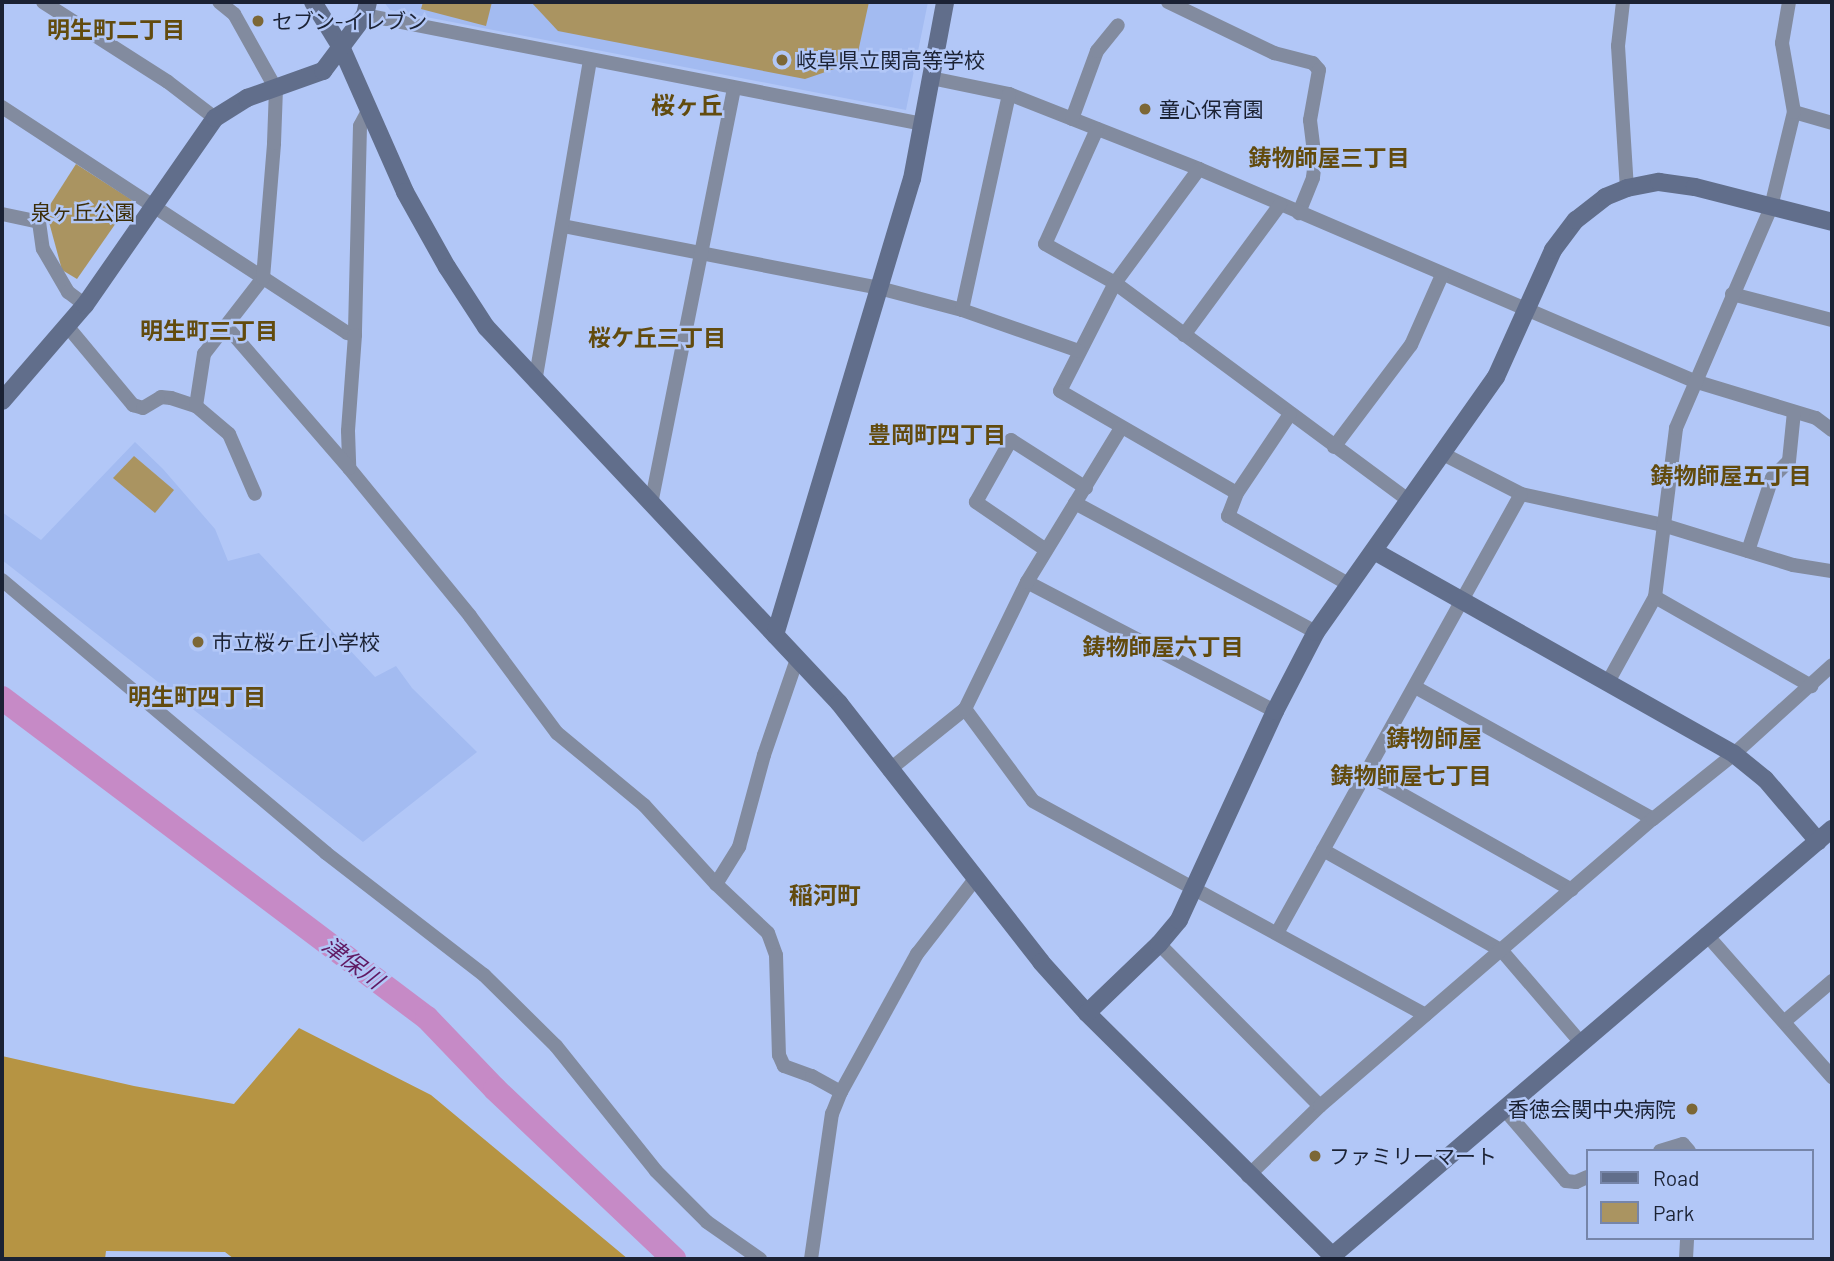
<!DOCTYPE html>
<html>
<head>
<meta charset="utf-8">
<style>
  body { margin:0 }
  #map { position:relative; width:1834px; height:1261px; overflow:hidden; background:#b2c7f7; font-family:Barlow,"Noto Sans JP",sans-serif }
  div>[style] { position:absolute }
  .built>* { inset:0; background:#a3bbf1 }
  .green>* { inset:0; background:#aa9461 }
  .forest>* { inset:0; background:#b69443 }
  .river>* { height:24px; margin:-12px; padding:0 12px; transform-origin:12px; border-radius:12px; background:#c68ac6 }
  .street>* { height:14px; margin:-7px; padding:0 7px; transform-origin:7px; border-radius:7px; background:#828b9f }
  .secondary>* { height:18px; margin:-9px; padding:0 9px; transform-origin:9px; border-radius:9px; background:#616e8b }
  .dots>* { width:19px; height:19px; translate:-50% -50%; box-sizing:border-box; border:4px solid #b2c7f7; border-radius:50% }
  span { translate:-50% -50%; white-space:nowrap; text-align:center; line-height:1.15; -webkit-text-stroke:5px #b2c7f7; paint-order:stroke }
  .poi-label { font-size:21px; color:#1b2234 }
  .left { translate:0 -50%; text-align:left }
  .right { translate:-100% -50%; text-align:right }
  .park-label { font-size:21px; color:#3c2e09 }
  .neighbourhood-label { font-size:23px; color:#624b0e; font-weight:700 }
  .water-label { font-size:23px; color:#611a63; font-style:italic }
  .quarter-label { font-size:24px; color:#624b0e; font-weight:700 }
  .frame { position:absolute; inset:0; border:4px solid #1b2234; pointer-events:none }
  .legend { position:absolute; left:1586px; top:1149px; width:228px; height:91px; box-sizing:border-box; background:#b2c7f7; border:2px solid #7685a9; margin:0; padding:9px 12px; list-style:none; font-size:21px; color:#1b2234 }
  .legend li { display:flex; align-items:center; gap:14px; height:35px }
  .legend b { width:35px; border:2px solid #7685a9 }
</style>
</head>
<body>
<div id="map">
  <div class="built">
    <div style="clip-path:polygon(384px 2px,928px 2px,906px 110px,390px 10px)"></div>
    <div style="clip-path:polygon(135px 442px,163px 469px,215px 529px,228px 561px,259px 553px,375px 677px,396px 666px,412px 688px,477px 752px,363px 842px,2px 560px,2px 512px,41px 540px)"></div>
  </div>
  <div class="green">
    <div style="clip-path:polygon(423px 2px,492px 2px,486px 26px,421px 9px)"></div>
    <div style="clip-path:polygon(531px 2px,869px 2px,858px 52px,840px 67px,805px 79px,558px 31px)"></div>
    <div style="clip-path:polygon(76px 164px,132px 200px,77px 279px,62px 270px,46px 211px)"></div>
    <div style="clip-path:polygon(134px 456px,174px 490px,155px 513px,113px 478px)"></div>
  </div>
  <div class="forest">
    <div style="clip-path:polygon(299px 1028px,431px 1095px,628px 1259px,234px 1259px,225px 1252px,106px 1251px,105px 1259px,2px 1259px,2px 1056px,134px 1086px,234px 1104px)"></div>
  </div>
  <div class="river">
    <div style="left:2px;top:698px;width:532px;rotate:36.98deg"></div>
    <div style="left:427px;top:1018px;width:98px;rotate:46.2deg"></div>
    <div style="left:495px;top:1089px;width:247px;rotate:43.5deg"></div>
  </div>
  <div class="street">
    <div style="left:43px;top:2px;width:148px;rotate:32.6deg"></div>
    <div style="left:168px;top:82px;width:59px;rotate:37.5deg"></div>
    <div style="left:1168px;top:2px;width:118px;rotate:25.7deg"></div>
    <div style="left:1274px;top:53px;width:40px;rotate:14.4deg"></div>
    <div style="left:1313px;top:63px;width:9px;rotate:49deg"></div>
    <div style="left:1319px;top:70px;width:51px;rotate:100.2deg"></div>
    <div style="left:1310px;top:120px;width:41px;rotate:83deg"></div>
    <div style="left:1315px;top:161px;width:17px;rotate:97deg"></div>
    <div style="left:1313px;top:178px;width:38px;rotate:112deg"></div>
    <div style="left:1623px;top:2px;width:44px;rotate:96.5deg"></div>
    <div style="left:1618px;top:46px;width:142px;rotate:86.4deg"></div>
    <div style="left:365px;top:15px;width:569px;rotate:11.05deg"></div>
    <div style="left:931px;top:78px;width:80px;rotate:11.6deg"></div>
    <div style="left:1009px;top:94px;width:204px;rotate:21.5deg"></div>
    <div style="left:1199px;top:169px;width:538px;rotate:23.18deg"></div>
    <div style="left:1694px;top:381px;width:127px;rotate:16.9deg"></div>
    <div style="left:1816px;top:418px;width:20px;rotate:37deg"></div>
    <div style="left:2px;top:107px;width:412px;rotate:33.2deg"></div>
    <div style="left:347px;top:333px;width:8px;rotate:14deg"></div>
    <div style="left:368px;top:111px;width:17px;rotate:118deg"></div>
    <div style="left:360px;top:126px;width:209px;rotate:91.4deg"></div>
    <div style="left:355px;top:335px;width:96px;rotate:94.2deg"></div>
    <div style="left:348px;top:431px;width:37px;rotate:88deg"></div>
    <div style="left:349px;top:468px;width:191px;rotate:50.7deg"></div>
    <div style="left:470px;top:616px;width:146px;rotate:53.4deg"></div>
    <div style="left:557px;top:733px;width:113px;rotate:39.6deg"></div>
    <div style="left:644px;top:805px;width:107px;rotate:47.7deg"></div>
    <div style="left:716px;top:884px;width:71px;rotate:43.3deg"></div>
    <div style="left:768px;top:933px;width:23px;rotate:70deg"></div>
    <div style="left:776px;top:955px;width:100px;rotate:88.3deg"></div>
    <div style="left:779px;top:1055px;width:12px;rotate:66deg"></div>
    <div style="left:784px;top:1066px;width:30px;rotate:20deg"></div>
    <div style="left:812px;top:1076px;width:33px;rotate:29deg"></div>
    <div style="left:1794px;top:112px;width:40px;rotate:16deg"></div>
    <div style="left:1072px;top:119px;width:72px;rotate:-69.8deg"></div>
    <div style="left:1097px;top:51px;width:33px;rotate:-51deg"></div>
    <div style="left:1097px;top:129px;width:126px;rotate:114.3deg"></div>
    <div style="left:1045px;top:244px;width:80px;rotate:29.1deg"></div>
    <div style="left:1115px;top:283px;width:367px;rotate:36.5deg"></div>
    <div style="left:1199px;top:169px;width:142px;rotate:126.4deg"></div>
    <div style="left:1115px;top:283px;width:121px;rotate:117deg"></div>
    <div style="left:1060px;top:391px;width:204px;rotate:30deg"></div>
    <div style="left:1237px;top:493px;width:95px;rotate:-56.1deg"></div>
    <div style="left:2px;top:214px;width:38px;rotate:12deg"></div>
    <div style="left:39px;top:222px;width:27px;rotate:82deg"></div>
    <div style="left:43px;top:249px;width:50px;rotate:59.8deg"></div>
    <div style="left:68px;top:292px;width:21px;rotate:37deg"></div>
    <div style="left:563px;top:226px;width:322px;rotate:11.1deg"></div>
    <div style="left:879px;top:288px;width:86px;rotate:14.8deg"></div>
    <div style="left:962px;top:310px;width:124px;rotate:19.3deg"></div>
    <div style="left:1732px;top:294px;width:103px;rotate:14.6deg"></div>
    <div style="left:962px;top:310px;width:221px;rotate:-77.7deg"></div>
    <div style="left:226px;top:326px;width:188px;rotate:49.1deg"></div>
    <div style="left:68px;top:327px;width:102px;rotate:50.2deg"></div>
    <div style="left:133px;top:405px;width:10px;rotate:17deg"></div>
    <div style="left:143px;top:408px;width:21px;rotate:-31deg"></div>
    <div style="left:161px;top:397px;width:10px;rotate:6deg"></div>
    <div style="left:171px;top:398px;width:26px;rotate:18deg"></div>
    <div style="left:196px;top:406px;width:43px;rotate:40.3deg"></div>
    <div style="left:229px;top:434px;width:65px;rotate:66.6deg"></div>
    <div style="left:1184px;top:335px;width:162px;rotate:-53.6deg"></div>
    <div style="left:535px;top:382px;width:327px;rotate:-80.3deg"></div>
    <div style="left:196px;top:406px;width:53px;rotate:-81.3deg"></div>
    <div style="left:204px;top:354px;width:96px;rotate:-52.2deg"></div>
    <div style="left:263px;top:278px;width:135px;rotate:-85.3deg"></div>
    <div style="left:274px;top:143px;width:54px;rotate:-87.9deg"></div>
    <div style="left:276px;top:89px;width:86px;rotate:-119.2deg"></div>
    <div style="left:234px;top:14px;width:19px;rotate:-141deg"></div>
    <div style="left:1334px;top:447px;width:128px;rotate:-53deg"></div>
    <div style="left:1411px;top:345px;width:77px;rotate:-66.1deg"></div>
    <div style="left:1443px;top:454px;width:88px;rotate:27.1deg"></div>
    <div style="left:1521px;top:494px;width:145px;rotate:12.3deg"></div>
    <div style="left:1663px;top:525px;width:136px;rotate:17.1deg"></div>
    <div style="left:1793px;top:565px;width:39px;rotate:9deg"></div>
    <div style="left:1237px;top:493px;width:25px;rotate:111deg"></div>
    <div style="left:1228px;top:516px;width:140px;rotate:29.5deg"></div>
    <div style="left:1075px;top:503px;width:273px;rotate:28.2deg"></div>
    <div style="left:651px;top:504px;width:424px;rotate:-78.7deg"></div>
    <div style="left:1046px;top:550px;width:85px;rotate:-145.6deg"></div>
    <div style="left:976px;top:502px;width:71px;rotate:-60.6deg"></div>
    <div style="left:1011px;top:440px;width:89px;rotate:32.6deg"></div>
    <div style="left:1748px;top:551px;width:77px;rotate:-71.8deg"></div>
    <div style="left:1772px;top:478px;width:24px;rotate:-45deg"></div>
    <div style="left:1789px;top:461px;width:49px;rotate:-84.2deg"></div>
    <div style="left:2px;top:580px;width:424px;rotate:40.1deg"></div>
    <div style="left:326px;top:853px;width:200px;rotate:37.7deg"></div>
    <div style="left:484px;top:975px;width:101px;rotate:44.6deg"></div>
    <div style="left:556px;top:1046px;width:160px;rotate:51.3deg"></div>
    <div style="left:656px;top:1171px;width:72px;rotate:45deg"></div>
    <div style="left:707px;top:1222px;width:65px;rotate:34.9deg"></div>
    <div style="left:1027px;top:582px;width:280px;rotate:27.5deg"></div>
    <div style="left:1655px;top:597px;width:180px;rotate:29.7deg"></div>
    <div style="left:1608px;top:682px;width:97px;rotate:-61.1deg"></div>
    <div style="left:1655px;top:597px;width:170px;rotate:-82.9deg"></div>
    <div style="left:1676px;top:428px;width:241px;rotate:-66.7deg"></div>
    <div style="left:1771px;top:207px;width:98px;rotate:-76.4deg"></div>
    <div style="left:1794px;top:112px;width:70px;rotate:-99.9deg"></div>
    <div style="left:1782px;top:43px;width:42px;rotate:-80.3deg"></div>
    <div style="left:1415px;top:687px;width:272px;rotate:29deg"></div>
    <div style="left:965px;top:709px;width:114px;rotate:53.5deg"></div>
    <div style="left:1033px;top:801px;width:447px;rotate:28.6deg"></div>
    <div style="left:889px;top:770px;width:97px;rotate:-38.8deg"></div>
    <div style="left:965px;top:709px;width:141px;rotate:-64deg"></div>
    <div style="left:1027px;top:582px;width:180px;rotate:-58.6deg"></div>
    <div style="left:1366px;top:774px;width:236px;rotate:29.4deg"></div>
    <div style="left:1323px;top:850px;width:206px;rotate:29.4deg"></div>
    <div style="left:1502px;top:951px;width:121px;rotate:49.3deg"></div>
    <div style="left:716px;top:884px;width:44px;rotate:-58.1deg"></div>
    <div style="left:739px;top:847px;width:95px;rotate:-74.8deg"></div>
    <div style="left:764px;top:755px;width:102px;rotate:-71deg"></div>
    <div style="left:1277px;top:933px;width:502px;rotate:-60.93deg"></div>
    <div style="left:1706px;top:934px;width:191px;rotate:48.6deg"></div>
    <div style="left:1159px;top:944px;width:228px;rotate:45.2deg"></div>
    <div style="left:1785px;top:1021px;width:62px;rotate:-40.4deg"></div>
    <div style="left:1504px;top:1109px;width:95px;rotate:49.3deg"></div>
    <div style="left:1566px;top:1181px;width:10px;rotate:6deg"></div>
    <div style="left:1576px;top:1182px;width:12px;rotate:-24deg"></div>
    <div style="left:1660px;top:1151px;width:24px;rotate:-17deg"></div>
    <div style="left:1683px;top:1144px;width:9px;rotate:49deg"></div>
    <div style="left:1248px;top:1176px;width:100px;rotate:-44.2deg"></div>
    <div style="left:1320px;top:1106px;width:440px;rotate:-40.8deg"></div>
    <div style="left:1653px;top:819px;width:104px;rotate:-38.7deg"></div>
    <div style="left:1734px;top:754px;width:132px;rotate:-42.2deg"></div>
    <div style="left:811px;top:1259px;width:147px;rotate:-81.8deg"></div>
    <div style="left:832px;top:1114px;width:24px;rotate:-68deg"></div>
    <div style="left:841px;top:1092px;width:158px;rotate:-61.2deg"></div>
    <div style="left:917px;top:954px;width:96px;rotate:-52.2deg"></div>
    <div style="left:1686px;top:1259px;width:21px;rotate:-87deg"></div>
  </div>
  <div class="secondary">
    <div style="left:313px;top:2px;width:55px;rotate:58.3deg"></div>
    <div style="left:342px;top:49px;width:156px;rotate:66.2deg"></div>
    <div style="left:405px;top:192px;width:86px;rotate:60.8deg"></div>
    <div style="left:447px;top:267px;width:72px;rotate:57deg"></div>
    <div style="left:486px;top:327px;width:516px;rotate:46.81deg"></div>
    <div style="left:839px;top:703px;width:328px;rotate:52deg"></div>
    <div style="left:1041px;top:962px;width:69px;rotate:48deg"></div>
    <div style="left:1087px;top:1013px;width:350px;rotate:44.7deg"></div>
    <div style="left:2px;top:401px;width:127px;rotate:-49.2deg"></div>
    <div style="left:85px;top:305px;width:228px;rotate:-55.2deg"></div>
    <div style="left:215px;top:118px;width:38px;rotate:-32deg"></div>
    <div style="left:247px;top:98px;width:81px;rotate:-19.6deg"></div>
    <div style="left:323px;top:71px;width:70px;rotate:-53.1deg"></div>
    <div style="left:365px;top:15px;width:13px;rotate:-77deg"></div>
    <div style="left:1374px;top:551px;width:413px;rotate:29.4deg"></div>
    <div style="left:1734px;top:754px;width:40px;rotate:39deg"></div>
    <div style="left:1765px;top:779px;width:82px;rotate:49.5deg"></div>
    <div style="left:775px;top:635px;width:476px;rotate:-73.3deg"></div>
    <div style="left:912px;top:179px;width:180px;rotate:-79.4deg"></div>
    <div style="left:1087px;top:1013px;width:100px;rotate:-43.8deg"></div>
    <div style="left:1159px;top:944px;width:31px;rotate:-50deg"></div>
    <div style="left:1179px;top:920px;width:230px;rotate:-65.3deg"></div>
    <div style="left:1275px;top:711px;width:89px;rotate:-62.6deg"></div>
    <div style="left:1316px;top:632px;width:312px;rotate:-54.8deg"></div>
    <div style="left:1496px;top:377px;width:139px;rotate:-65.8deg"></div>
    <div style="left:1553px;top:250px;width:38px;rotate:-53deg"></div>
    <div style="left:1576px;top:220px;width:37px;rotate:-38deg"></div>
    <div style="left:1605px;top:197px;width:24px;rotate:-22deg"></div>
    <div style="left:1627px;top:188px;width:33px;rotate:-11deg"></div>
    <div style="left:1659px;top:182px;width:36px;rotate:8deg"></div>
    <div style="left:1695px;top:187px;width:141px;rotate:14.3deg"></div>
    <div style="left:1332px;top:1256px;width:658px;rotate:-40.5deg"></div>
  </div>
  <div class="dots">
    <div style="left:258px;top:21px;background:#7c6736"></div>
    <div style="left:782px;top:60px;background:#7c6736"></div>
    <div style="left:1145px;top:109px;background:#7c6736"></div>
    <div style="left:198px;top:642px;background:#7c6736"></div>
    <div style="left:1692px;top:1109px;background:#7c6736"></div>
    <div style="left:1315px;top:1156px;background:#7c6736"></div>
  </div>
  <div class="poi-label">
    <span class="left" style="left:272px;top:21px">セブン-イレブン</span>
    <span class="left" style="left:796px;top:60px">岐阜県立関高等学校</span>
    <span class="left" style="left:1159px;top:109px">童心保育園</span>
    <span class="left" style="left:212px;top:642px">市立桜ヶ丘小学校</span>
    <span class="right" style="left:1676px;top:1109px">香徳会関中央病院</span>
    <span class="left" style="left:1329px;top:1156px">ファミリーマート</span>
  </div>
  <div class="park-label">
    <span style="left:83px;top:212px">泉ヶ丘公園</span>
  </div>
  <div class="neighbourhood-label">
    <span style="left:116px;top:29px">明生町二丁目</span>
    <span style="left:1329px;top:157px">鋳物師屋三丁目</span>
    <span style="left:209px;top:330px">明生町三丁目</span>
    <span style="left:657px;top:337px">桜ケ丘三丁目</span>
    <span style="left:937px;top:434px">豊岡町四丁目</span>
    <span style="left:1731px;top:475px">鋳物師屋五丁目</span>
    <span style="left:1163px;top:646px">鋳物師屋六丁目</span>
    <span style="left:197px;top:696px">明生町四丁目</span>
    <span style="left:1411px;top:775px">鋳物師屋七丁目</span>
  </div>
  <div class="water-label">
    <span style="left:353px;top:962px;rotate:37deg">津保川</span>
  </div>
  <div class="quarter-label">
    <span style="left:687px;top:105px">桜ヶ丘</span>
    <span style="left:1434px;top:738px">鋳物師屋</span>
    <span style="left:825px;top:895px">稲河町</span>
  </div>
  <div class="frame"></div>
  <ul class="legend">
  <li><b style="height:9px;background:#616e8b"></b>Road</li>
  <li><b style="height:19px;background:#aa9461"></b>Park</li>
  </ul>
</div>
</body>
</html>
